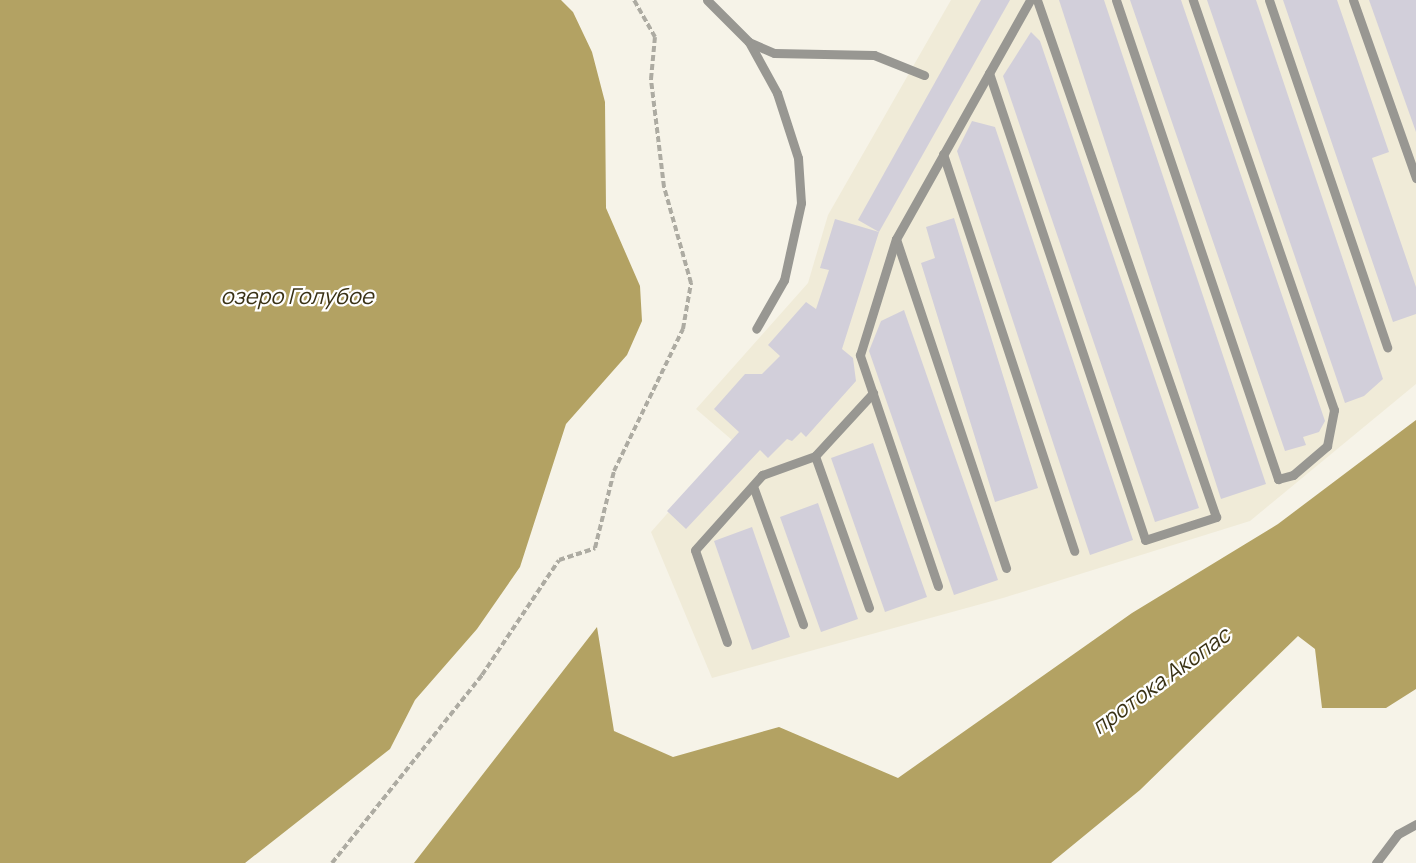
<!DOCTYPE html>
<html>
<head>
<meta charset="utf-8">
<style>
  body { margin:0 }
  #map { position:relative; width:1416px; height:863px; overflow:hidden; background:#f6f3e8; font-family:Manrope,sans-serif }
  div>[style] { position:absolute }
  .built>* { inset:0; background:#f0ebd8 }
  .water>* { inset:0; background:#b3a263 }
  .building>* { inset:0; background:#d2cfda }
  .path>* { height:4px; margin-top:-2px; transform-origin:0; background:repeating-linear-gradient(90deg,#adaba2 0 6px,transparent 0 9px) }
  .lane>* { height:9px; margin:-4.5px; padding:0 4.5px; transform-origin:4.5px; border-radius:4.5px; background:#989792 }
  span { translate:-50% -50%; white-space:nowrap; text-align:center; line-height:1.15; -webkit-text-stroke:4.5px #fff; paint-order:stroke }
  .water-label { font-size:22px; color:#393114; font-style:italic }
</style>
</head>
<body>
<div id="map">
  <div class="built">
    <div style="clip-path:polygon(951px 0,1416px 0,1416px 384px,1250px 521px,1003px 598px,712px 678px,651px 532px,732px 440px,696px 409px,808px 283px,828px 215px)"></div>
  </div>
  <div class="water">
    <div style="clip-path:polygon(0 0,561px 0,573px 12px,592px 52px,605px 102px,606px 208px,640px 286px,642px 321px,627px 355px,566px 424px,520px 567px,477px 629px,415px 700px,390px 749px,245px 863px,0 863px)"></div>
    <div style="clip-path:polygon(1416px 420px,1416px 689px,1386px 708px,1322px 708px,1315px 649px,1298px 636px,1140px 790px,1051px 863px,414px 863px,597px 627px,614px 731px,673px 757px,779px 727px,898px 778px,1132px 613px,1278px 524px)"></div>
  </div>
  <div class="building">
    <div style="clip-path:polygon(981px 0,1010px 0,879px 232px,858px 220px)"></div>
    <div style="clip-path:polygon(1059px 0,1104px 0,1266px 484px,1221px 499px)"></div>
    <div style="clip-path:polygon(1130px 0,1181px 0,1325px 421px,1319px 432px,1303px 437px,1306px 445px,1285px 451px)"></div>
    <div style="clip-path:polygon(1207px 0,1256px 0,1383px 379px,1364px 396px,1345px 403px)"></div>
    <div style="clip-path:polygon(1283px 0,1337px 0,1389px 152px,1372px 158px,1416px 287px,1416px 314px,1393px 322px)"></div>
    <div style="clip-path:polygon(1369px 0,1416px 0,1416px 132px)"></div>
    <div style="clip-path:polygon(1031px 32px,1040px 41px,1199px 508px,1155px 522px,1003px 76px)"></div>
    <div style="clip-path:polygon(972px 121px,995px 127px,1133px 540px,1090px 555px,957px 151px)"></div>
    <div style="clip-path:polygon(954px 218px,1038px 488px,995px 502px,921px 263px,935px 258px,926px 227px)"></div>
    <div style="clip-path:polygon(835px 219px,879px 232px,842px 349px,853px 358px,856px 381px,806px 437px,801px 432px,792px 441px,787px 439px,768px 458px,760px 450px,686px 529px,667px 511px,739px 432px,714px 409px,745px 374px,762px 374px,780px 356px,768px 345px,806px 302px,816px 309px,829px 270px,820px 268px)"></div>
    <div style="clip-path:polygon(904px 310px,998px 580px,954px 595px,869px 351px,881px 321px)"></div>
    <div style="clip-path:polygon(873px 443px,927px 597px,885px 612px,831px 458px)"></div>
    <div style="clip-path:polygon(818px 503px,858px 619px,821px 632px,780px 517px)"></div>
    <div style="clip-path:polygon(752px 527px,790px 637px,752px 650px,714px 541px)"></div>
  </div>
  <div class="path">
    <div style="left:332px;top:863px;width:241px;rotate:-51.4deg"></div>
    <div style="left:482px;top:675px;width:138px;rotate:-56.2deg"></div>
    <div style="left:559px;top:560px;width:38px;rotate:-18deg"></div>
    <div style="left:595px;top:548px;width:79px;rotate:-76.1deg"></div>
    <div style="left:614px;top:471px;width:158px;rotate:-64.1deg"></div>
    <div style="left:683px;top:329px;width:47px;rotate:-80.1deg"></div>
    <div style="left:691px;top:283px;width:100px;rotate:-105.7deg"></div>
    <div style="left:664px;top:187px;width:109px;rotate:-96.9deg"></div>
    <div style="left:651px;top:79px;width:42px;rotate:-84.6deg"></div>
    <div style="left:655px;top:37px;width:43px;rotate:-119.6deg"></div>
  </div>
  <div class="lane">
    <div style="left:707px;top:0;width:59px;rotate:45deg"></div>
    <div style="left:749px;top:42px;width:27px;rotate:24deg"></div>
    <div style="left:774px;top:53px;width:100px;rotate:1.1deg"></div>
    <div style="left:874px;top:55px;width:54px;rotate:21.8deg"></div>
    <div style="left:1116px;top:0;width:506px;rotate:71.31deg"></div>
    <div style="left:1278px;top:479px;width:16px;rotate:-15deg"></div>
    <div style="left:1293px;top:475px;width:45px;rotate:-40.5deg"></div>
    <div style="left:1327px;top:446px;width:37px;rotate:-79deg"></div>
    <div style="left:1334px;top:410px;width:434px;rotate:-109deg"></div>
    <div style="left:1269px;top:0;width:367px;rotate:71.2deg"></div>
    <div style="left:1353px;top:0;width:189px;rotate:70.5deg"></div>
    <div style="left:749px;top:42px;width:58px;rotate:61.2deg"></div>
    <div style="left:777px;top:93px;width:68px;rotate:72.1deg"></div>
    <div style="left:798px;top:158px;width:45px;rotate:86.2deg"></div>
    <div style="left:801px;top:203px;width:79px;rotate:102.4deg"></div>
    <div style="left:784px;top:280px;width:56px;rotate:119.7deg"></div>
    <div style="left:989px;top:73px;width:492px;rotate:71.5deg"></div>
    <div style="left:1145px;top:540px;width:75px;rotate:-17.9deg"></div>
    <div style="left:1216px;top:517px;width:547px;rotate:-109.1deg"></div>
    <div style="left:943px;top:154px;width:418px;rotate:71.7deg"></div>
    <div style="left:896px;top:239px;width:347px;rotate:71.5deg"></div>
    <div style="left:815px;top:456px;width:161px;rotate:70.4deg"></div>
    <div style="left:753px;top:486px;width:147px;rotate:70.1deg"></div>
    <div style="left:938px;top:586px;width:244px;rotate:-108.7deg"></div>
    <div style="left:860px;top:355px;width:121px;rotate:-72.8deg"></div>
    <div style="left:896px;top:239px;width:274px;rotate:-60.7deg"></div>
    <div style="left:727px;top:642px;width:97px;rotate:-109.2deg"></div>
    <div style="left:695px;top:550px;width:101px;rotate:-48.2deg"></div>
    <div style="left:762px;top:475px;width:56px;rotate:-19.7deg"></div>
    <div style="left:815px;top:456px;width:86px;rotate:-47.4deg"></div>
    <div style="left:1376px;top:863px;width:36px;rotate:-53deg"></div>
    <div style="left:1398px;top:834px;width:21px;rotate:-29deg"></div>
  </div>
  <div class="water-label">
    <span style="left:297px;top:297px">озеро Голубое</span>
    <span style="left:1161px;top:681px;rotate:-36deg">протока Акопас</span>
  </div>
</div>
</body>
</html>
